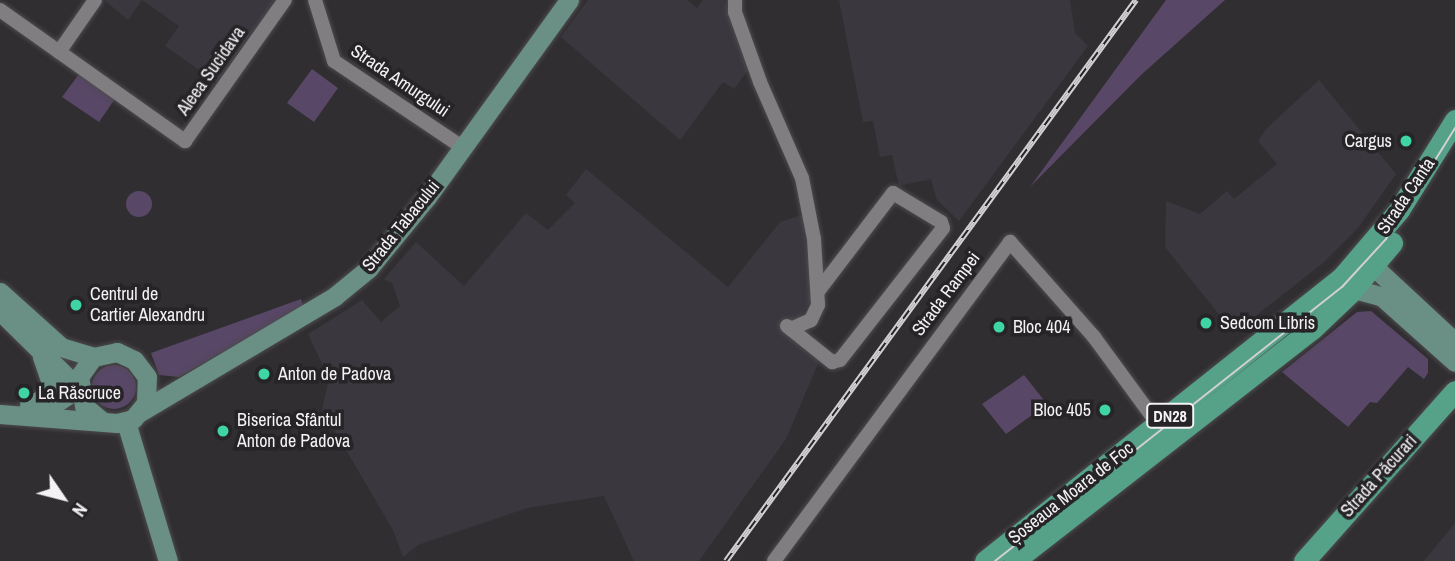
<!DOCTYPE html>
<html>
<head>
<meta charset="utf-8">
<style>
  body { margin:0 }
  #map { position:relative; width:1455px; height:561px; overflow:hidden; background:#302e31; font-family:"Archivo Narrow",sans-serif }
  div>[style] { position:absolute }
  .built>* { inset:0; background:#3b373f }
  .green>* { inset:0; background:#584766 }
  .round { border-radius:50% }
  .roads { filter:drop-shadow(0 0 2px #4d4b4e) drop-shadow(0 0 2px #4d4b4e) }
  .street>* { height:14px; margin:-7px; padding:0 7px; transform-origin:7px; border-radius:7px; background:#807e81 }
  .secondary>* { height:19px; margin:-9.5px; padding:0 9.5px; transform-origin:9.5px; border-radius:9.5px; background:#6a9085 }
  .primary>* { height:21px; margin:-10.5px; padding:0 10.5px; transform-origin:10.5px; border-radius:10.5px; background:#55a289 }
  .tram>* { height:2px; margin:-1px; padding:0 1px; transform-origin:1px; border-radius:1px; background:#d2d0d3 }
  .rail>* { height:6px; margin-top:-3px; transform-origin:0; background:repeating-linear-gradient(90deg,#262427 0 10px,#d2d0d3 0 20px); box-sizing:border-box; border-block:2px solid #d2d0d3 }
  .dots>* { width:19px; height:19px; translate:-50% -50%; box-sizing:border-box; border:4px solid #262427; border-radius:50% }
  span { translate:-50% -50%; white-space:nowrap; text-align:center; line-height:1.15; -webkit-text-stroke:7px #262427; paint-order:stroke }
  .shield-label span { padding:2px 5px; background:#262427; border:2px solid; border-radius:5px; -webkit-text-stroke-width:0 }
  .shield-label { font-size:16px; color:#f4f2f5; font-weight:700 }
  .street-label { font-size:18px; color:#f4f2f5 }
  .poi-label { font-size:18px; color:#f4f2f5 }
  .right { translate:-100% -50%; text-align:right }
  .left { translate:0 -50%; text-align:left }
  .north { position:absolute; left:28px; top:463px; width:70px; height:70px; -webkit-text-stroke:5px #262427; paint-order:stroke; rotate:125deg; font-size:19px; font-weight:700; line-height:28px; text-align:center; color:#f4f2f5 }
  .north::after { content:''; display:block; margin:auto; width:24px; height:32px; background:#f4f2f5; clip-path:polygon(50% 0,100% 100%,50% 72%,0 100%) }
</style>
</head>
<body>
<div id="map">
  <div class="built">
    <div style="clip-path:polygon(104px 0,277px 0,219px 84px,165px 46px,179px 26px,142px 0,128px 20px)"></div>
    <div style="clip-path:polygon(588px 0,687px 0,697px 8px,703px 0,724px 0,748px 70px,734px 89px,723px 82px,680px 140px,561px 37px)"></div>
    <div style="clip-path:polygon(839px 0,1070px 0,1075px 33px,1088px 46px,959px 221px,937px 200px,931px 179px,899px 186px,892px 155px,880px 157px,873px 121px,863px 122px)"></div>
    <div style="clip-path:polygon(1319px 80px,1396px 174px,1358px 228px,1323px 263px,1234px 333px,1165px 247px,1166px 201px,1200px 214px,1227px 191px,1234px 199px,1277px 164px,1258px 141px,1267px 128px)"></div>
    <div style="clip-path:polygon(586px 169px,728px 287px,780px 222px,802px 215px,813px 297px,798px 320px,820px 359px,786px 439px,699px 561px,634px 561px,604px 496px,527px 508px,418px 545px,403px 557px,393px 530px,322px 409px,329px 379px,308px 334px,362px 300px,381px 322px,400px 306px,392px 283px,384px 279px,416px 242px,464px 286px,526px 213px,548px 230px,575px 203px,566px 195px)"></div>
    <div style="clip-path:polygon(1455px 523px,1455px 561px,1424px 561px)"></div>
  </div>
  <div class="green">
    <div style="clip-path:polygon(1166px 0,1225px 0,1141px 75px,1030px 187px)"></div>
    <div style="clip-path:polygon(312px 69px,338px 88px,314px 122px,287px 103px)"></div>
    <div style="clip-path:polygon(79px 74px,115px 99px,99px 122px,62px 97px)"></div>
    <div class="round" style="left:126px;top:191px;width:26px;height:26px"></div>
    <div style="clip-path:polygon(301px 299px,303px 306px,179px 377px,159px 375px,151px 353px)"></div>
    <div style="clip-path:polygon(1371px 311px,1428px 359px,1428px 373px,1424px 379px,1408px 367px,1377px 403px,1370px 402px,1348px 427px,1282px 372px,1357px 312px)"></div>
    <div class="round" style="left:92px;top:365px;width:44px;height:44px"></div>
    <div style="clip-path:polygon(1024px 375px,1047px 404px,1006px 434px,982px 404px)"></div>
  </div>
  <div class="roads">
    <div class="street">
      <div style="left:315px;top:0;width:64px;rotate:72.7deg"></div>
      <div style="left:334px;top:61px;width:154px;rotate:33.9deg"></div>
      <div style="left:735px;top:0;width:12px;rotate:90deg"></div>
      <div style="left:735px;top:12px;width:74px;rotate:70.3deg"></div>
      <div style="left:760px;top:82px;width:105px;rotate:66.4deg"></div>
      <div style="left:802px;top:178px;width:62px;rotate:78.9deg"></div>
      <div style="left:814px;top:239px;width:66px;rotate:86.5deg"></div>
      <div style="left:818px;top:305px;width:17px;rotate:115deg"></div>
      <div style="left:811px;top:320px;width:22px;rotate:156deg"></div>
      <div style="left:0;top:10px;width:227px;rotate:35.3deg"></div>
      <div style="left:185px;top:141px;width:173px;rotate:-54.7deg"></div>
      <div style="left:59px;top:52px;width:63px;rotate:-55.3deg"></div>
      <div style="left:787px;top:326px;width:58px;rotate:38.7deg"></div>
      <div style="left:832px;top:362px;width:8px;rotate:-14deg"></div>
      <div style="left:840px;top:360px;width:167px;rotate:-52deg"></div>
      <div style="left:943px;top:228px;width:6px;rotate:-108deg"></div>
      <div style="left:941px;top:222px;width:56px;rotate:-148.9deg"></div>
      <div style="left:893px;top:193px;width:122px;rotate:127.3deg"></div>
      <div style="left:774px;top:561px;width:397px;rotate:-53.5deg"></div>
      <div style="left:1010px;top:242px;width:127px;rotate:48.5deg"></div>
      <div style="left:1094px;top:337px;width:115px;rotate:53.8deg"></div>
    </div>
    <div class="secondary">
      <div style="left:1358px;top:273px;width:17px;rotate:-25deg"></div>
      <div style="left:1373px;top:266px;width:112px;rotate:42.8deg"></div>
      <div style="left:1354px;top:289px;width:28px;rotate:15deg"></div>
      <div style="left:1381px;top:296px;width:99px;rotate:41.7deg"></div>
      <div style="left:0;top:292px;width:82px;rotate:42deg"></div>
      <div style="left:61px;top:347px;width:34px;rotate:17deg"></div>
      <div style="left:0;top:311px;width:110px;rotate:44.6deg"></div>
      <div style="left:78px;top:388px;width:36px;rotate:146deg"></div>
      <div style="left:48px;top:408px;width:20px;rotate:169deg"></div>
      <div style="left:29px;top:405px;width:23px;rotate:-25deg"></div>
      <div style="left:50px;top:395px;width:9px;rotate:-77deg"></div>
      <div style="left:52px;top:386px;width:31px;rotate:-109deg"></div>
      <div style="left:140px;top:412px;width:227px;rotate:-30.7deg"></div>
      <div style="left:335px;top:296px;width:43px;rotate:-39.3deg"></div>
      <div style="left:368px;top:269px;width:93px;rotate:-50.7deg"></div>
      <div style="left:427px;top:197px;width:243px;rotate:-54.2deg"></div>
      <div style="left:0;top:414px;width:117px;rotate:4.4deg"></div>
      <div style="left:117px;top:423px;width:16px;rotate:-14deg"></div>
      <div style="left:133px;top:419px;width:21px;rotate:-51deg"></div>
      <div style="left:146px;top:403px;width:26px;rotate:-88deg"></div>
      <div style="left:147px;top:377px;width:21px;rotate:-127deg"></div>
      <div style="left:134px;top:360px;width:19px;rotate:-155deg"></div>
      <div style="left:117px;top:352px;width:25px;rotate:168deg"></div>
      <div style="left:93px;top:357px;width:24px;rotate:125deg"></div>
      <div style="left:79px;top:377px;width:29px;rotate:80deg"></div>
      <div style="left:84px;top:406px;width:23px;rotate:40deg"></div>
      <div style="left:126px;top:422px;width:145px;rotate:73.2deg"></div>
    </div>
    <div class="primary">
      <div style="left:985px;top:561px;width:456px;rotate:-38.5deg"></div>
      <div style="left:1342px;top:277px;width:88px;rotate:-49.6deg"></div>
      <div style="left:1399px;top:210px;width:106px;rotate:-58.1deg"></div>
      <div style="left:1014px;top:561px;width:378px;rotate:-37.9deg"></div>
      <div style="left:1312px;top:329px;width:51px;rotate:-43.4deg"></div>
      <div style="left:1349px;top:294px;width:67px;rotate:-49.9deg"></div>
      <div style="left:1304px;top:561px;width:227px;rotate:-48.4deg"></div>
    </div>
  </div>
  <div class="tram">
    <div style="left:995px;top:561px;width:442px;rotate:-38.3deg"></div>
    <div style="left:1342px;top:287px;width:65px;rotate:-47.5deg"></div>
    <div style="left:1386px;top:239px;width:131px;rotate:-58.1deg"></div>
  </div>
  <div class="rail">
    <div style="left:726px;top:561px;width:695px;rotate:-53.84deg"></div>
  </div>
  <div class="dots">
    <div style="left:1406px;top:141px;background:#3ed4a3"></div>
    <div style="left:76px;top:305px;background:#3ed4a3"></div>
    <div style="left:1206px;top:323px;background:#3ed4a3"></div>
    <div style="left:999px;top:327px;background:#3ed4a3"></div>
    <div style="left:264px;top:374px;background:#3ed4a3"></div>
    <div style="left:24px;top:393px;background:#3ed4a3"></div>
    <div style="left:1105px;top:410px;background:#3ed4a3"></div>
    <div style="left:223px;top:431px;background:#3ed4a3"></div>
  </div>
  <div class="shield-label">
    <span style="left:1170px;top:416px">DN28</span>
  </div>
  <div class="street-label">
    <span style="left:211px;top:71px;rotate:-55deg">Aleea Sucidava</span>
    <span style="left:400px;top:81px;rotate:34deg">Strada Amurgului</span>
    <span style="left:1406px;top:196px;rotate:-56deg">Strada Canta</span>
    <span style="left:401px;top:226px;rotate:-51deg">Strada Tabacului</span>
    <span style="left:946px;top:294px;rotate:-53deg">Strada Rampei</span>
    <span style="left:1379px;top:476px;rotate:-48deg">Strada Păcurari</span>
    <span style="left:1071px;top:493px;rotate:-38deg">Șoseaua Moara de Foc</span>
  </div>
  <div class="poi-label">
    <span class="right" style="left:1392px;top:141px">Cargus</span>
    <span class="left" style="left:90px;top:305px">Centrul de<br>Cartier Alexandru</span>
    <span class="left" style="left:1220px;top:323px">Sedcom Libris</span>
    <span class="left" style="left:1013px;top:327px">Bloc 404</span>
    <span class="left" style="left:278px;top:374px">Anton de Padova</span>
    <span class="left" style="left:38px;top:393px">La Răscruce</span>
    <span class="right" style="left:1091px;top:410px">Bloc 405</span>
    <span class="left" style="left:237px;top:431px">Biserica Sfântul<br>Anton de Padova</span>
  </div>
  <div class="north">N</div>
</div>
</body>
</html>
